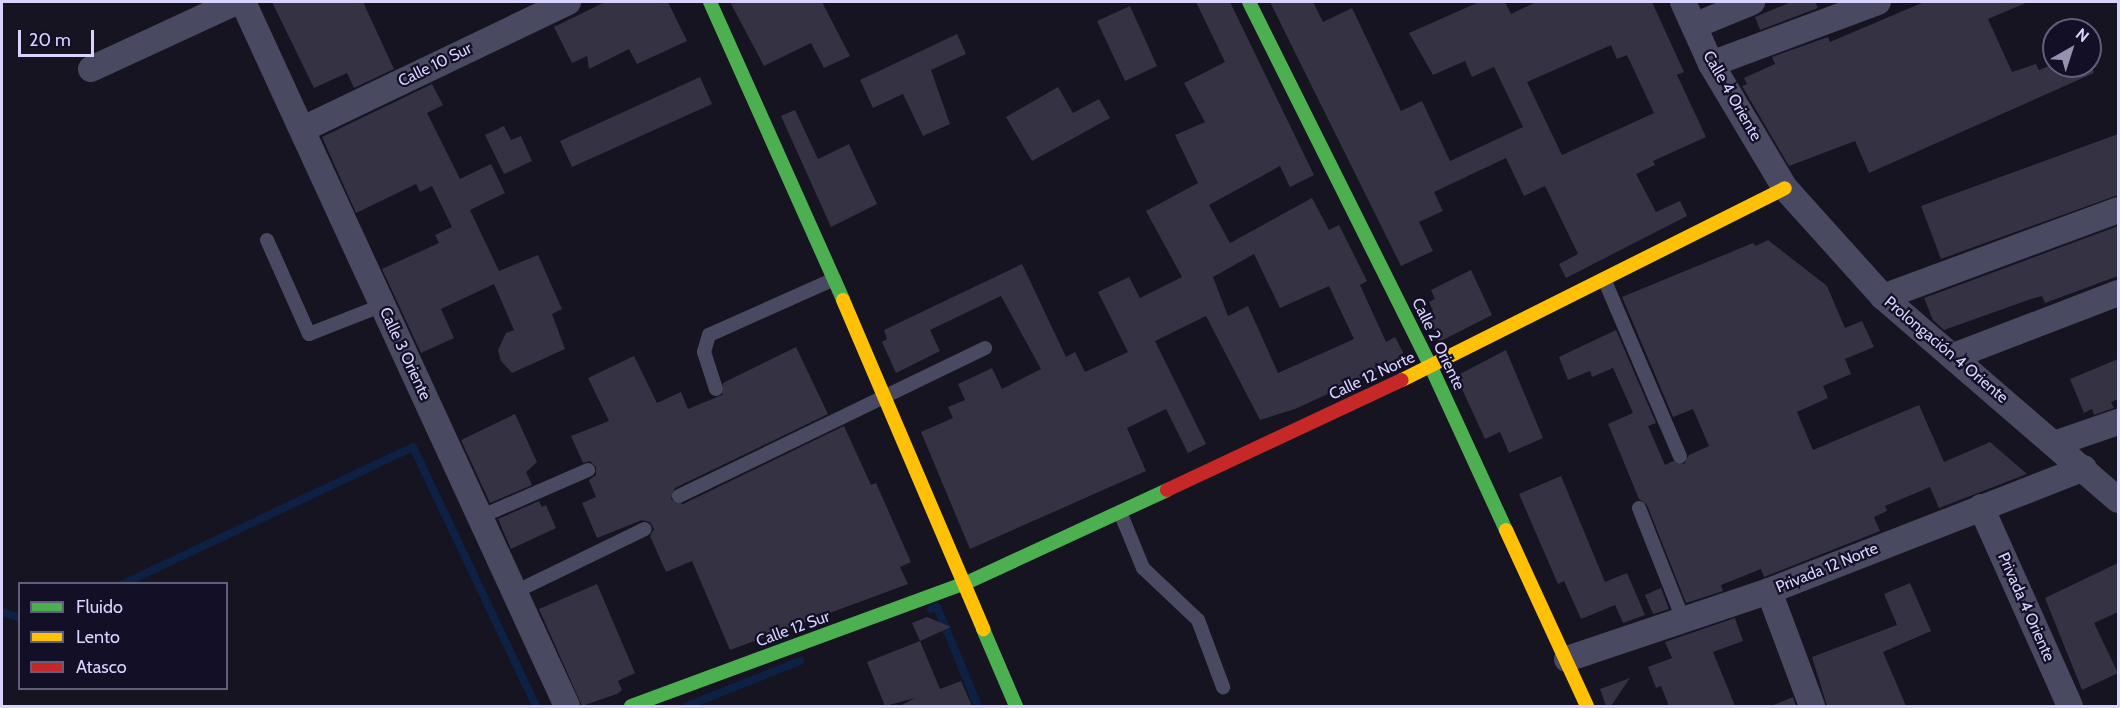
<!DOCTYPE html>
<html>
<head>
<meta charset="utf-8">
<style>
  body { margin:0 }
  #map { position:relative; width:2120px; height:708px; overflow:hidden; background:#161421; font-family:Cabin,sans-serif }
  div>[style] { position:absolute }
  .stream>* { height:8px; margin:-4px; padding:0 4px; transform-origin:4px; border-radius:4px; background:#0d2144 }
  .building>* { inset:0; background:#343243 }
  .lane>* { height:14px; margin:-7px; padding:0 7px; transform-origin:7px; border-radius:7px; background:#4a4962 }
  .street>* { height:26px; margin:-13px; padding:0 13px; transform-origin:13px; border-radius:13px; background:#4a4962 }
  .fast>* { height:14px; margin:-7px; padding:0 7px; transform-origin:7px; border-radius:7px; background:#4caf50 }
  .slow>* { height:14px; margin:-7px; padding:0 7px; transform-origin:7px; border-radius:7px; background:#ffc107 }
  .jam>* { height:14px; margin:-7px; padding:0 7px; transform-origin:7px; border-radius:7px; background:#c62828 }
  span { translate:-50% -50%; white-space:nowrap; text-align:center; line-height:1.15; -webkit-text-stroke:4.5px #130f26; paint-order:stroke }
  .street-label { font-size:16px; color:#d9d4ff }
  .frame { position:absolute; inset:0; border:3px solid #d9d4ff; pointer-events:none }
  .legend { position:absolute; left:18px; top:582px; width:210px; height:108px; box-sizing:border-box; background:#130f26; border:2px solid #625e7d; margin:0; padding:8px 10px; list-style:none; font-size:18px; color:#d9d4ff }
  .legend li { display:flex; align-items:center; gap:12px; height:30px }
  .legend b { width:30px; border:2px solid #625e7d }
  .north { position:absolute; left:2042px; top:18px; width:60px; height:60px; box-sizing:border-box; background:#130f26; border:2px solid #625e7d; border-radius:50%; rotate:39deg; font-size:16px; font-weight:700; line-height:24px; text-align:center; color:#d9d4ff }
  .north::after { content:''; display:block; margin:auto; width:21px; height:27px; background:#9591b1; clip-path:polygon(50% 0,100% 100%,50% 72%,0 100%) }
  .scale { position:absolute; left:18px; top:30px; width:76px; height:27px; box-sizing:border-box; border:3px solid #d9d4ff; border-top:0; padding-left:8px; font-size:18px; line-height:21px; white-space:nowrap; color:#d9d4ff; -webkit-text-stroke:4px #130f26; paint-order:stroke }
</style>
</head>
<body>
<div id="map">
  <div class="stream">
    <div style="left:123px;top:584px;width:321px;rotate:-25.3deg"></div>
    <div style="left:413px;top:447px;width:287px;rotate:64.6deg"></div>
    <div style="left:931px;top:609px;width:6px;rotate:-18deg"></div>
    <div style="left:937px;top:607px;width:107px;rotate:67.5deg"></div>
    <div style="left:2px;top:612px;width:19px;rotate:18deg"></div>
    <div style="left:687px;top:706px;width:122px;rotate:-21.7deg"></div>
  </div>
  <div class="building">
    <div style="clip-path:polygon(272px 2px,363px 2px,394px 69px,354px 88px,347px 73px,314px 88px)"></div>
    <div style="clip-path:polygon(605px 2px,668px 2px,687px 41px,637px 64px,629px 49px,589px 69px,587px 56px,572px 63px,554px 27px)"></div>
    <div style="clip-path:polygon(730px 2px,822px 2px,850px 56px,824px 68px,811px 43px,764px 66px)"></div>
    <div style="clip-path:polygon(evenodd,1196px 2px,1230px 2px,1314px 175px,1290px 187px,1280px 166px,1209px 205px,1230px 243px,1312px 198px,1329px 230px,1339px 225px,1367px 281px,1360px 285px,1386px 342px,1395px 337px,1406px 358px,1295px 409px,1260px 420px,1206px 316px,1155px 341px,1206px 444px,1188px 453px,1166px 409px,1127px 428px,1146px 471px,970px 549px,921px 432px,953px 418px,948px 407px,965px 400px,958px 384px,992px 368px,1002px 389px,1041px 369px,1001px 296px,930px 330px,940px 351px,896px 373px,882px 342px,887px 339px,884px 330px,1022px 264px,1066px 357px,1075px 352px,1085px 372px,1128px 352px,1098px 292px,1129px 277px,1140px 298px,1182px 277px,1146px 211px,1198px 183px,1175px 135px,1205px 122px,1184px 83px,1225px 62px,1196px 2px,1254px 254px,1280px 308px,1329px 286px,1354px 339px,1278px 373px,1248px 306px,1228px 316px,1213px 277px,1254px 254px)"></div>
    <div style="clip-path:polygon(evenodd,1270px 2px,1313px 2px,1323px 22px,1352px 8px,1401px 111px,1422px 101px,1450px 161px,1523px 127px,1494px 67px,1472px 77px,1465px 61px,1433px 75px,1409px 33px,1479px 2px,1505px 2px,1511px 14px,1536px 2px,1652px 2px,1684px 72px,1677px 75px,1706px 137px,1653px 161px,1655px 165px,1636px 174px,1656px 212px,1680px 201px,1687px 216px,1566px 278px,1559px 264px,1578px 254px,1545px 186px,1524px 196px,1506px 158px,1434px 192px,1443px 211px,1419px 222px,1433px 251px,1401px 266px,1270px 2px,1611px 45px,1617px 59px,1627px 55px,1654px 113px,1562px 155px,1527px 82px,1611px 45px)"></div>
    <div style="clip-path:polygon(1791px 2px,1815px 2px,1818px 8px,1760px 30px,1755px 17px)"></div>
    <div style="clip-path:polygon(1924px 2px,2028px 2px,1988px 19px,2012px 72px,2036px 64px,2039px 70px,2054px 64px,2090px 63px,2094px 73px,1869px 173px,1855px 141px,1789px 166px,1742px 86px,1747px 84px,1744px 78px,1775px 64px,1772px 57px,1828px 37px,1830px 42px)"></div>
    <div style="clip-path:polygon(1130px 6px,1157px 66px,1125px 81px,1097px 21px)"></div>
    <div style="clip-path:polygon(957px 34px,966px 54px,931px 70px,950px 124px,923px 136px,903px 94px,873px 108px,860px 80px)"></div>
    <div style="clip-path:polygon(700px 77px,712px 104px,572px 167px,560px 141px)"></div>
    <div style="clip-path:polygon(432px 84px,443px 105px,427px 113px,460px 179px,491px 164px,505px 193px,470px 210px,499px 271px,538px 255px,562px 309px,552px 314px,565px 349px,512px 373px,501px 361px,498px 350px,506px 333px,514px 330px,494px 284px,441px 309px,454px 338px,421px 353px,382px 269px,439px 243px,435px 235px,452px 227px,432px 186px,420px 192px,416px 184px,356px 213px,322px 137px)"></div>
    <div style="clip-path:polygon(1058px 87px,1073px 113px,1099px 99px,1110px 118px,1032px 161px,1006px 117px)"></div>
    <div style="clip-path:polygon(795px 110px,818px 159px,849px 144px,877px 204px,831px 227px,781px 116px)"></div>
    <div style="clip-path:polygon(504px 126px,511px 140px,521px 136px,532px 161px,504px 174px,485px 135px)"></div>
    <div style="clip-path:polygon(2118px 134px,2118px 195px,1941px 259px,1921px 206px)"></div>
    <div style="clip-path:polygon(2118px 226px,2118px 276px,2045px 303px,2042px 296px,2031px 299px,1944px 330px,1933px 320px,1924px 298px)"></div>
    <div style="clip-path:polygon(1768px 240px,1827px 286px,1845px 328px,1862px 321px,1874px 347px,1845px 359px,1851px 374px,1823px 386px,1828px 398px,1797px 412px,1813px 450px,1919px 405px,1944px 462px,1990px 442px,2027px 474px,1939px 508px,1930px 487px,1885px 506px,1887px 511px,1874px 517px,1880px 531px,1764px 577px,1761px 569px,1721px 585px,1723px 591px,1686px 603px,1647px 505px,1639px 499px,1608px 424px,1633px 413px,1613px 368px,1592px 377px,1590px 371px,1568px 380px,1559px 357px,1616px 330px,1656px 423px,1648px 426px,1665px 465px,1673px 461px,1684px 464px,1689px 455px,1709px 446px,1693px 409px,1673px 417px,1622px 297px,1753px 243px,1756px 246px)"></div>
    <div style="clip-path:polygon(1471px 270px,1492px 315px,1439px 342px,1427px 313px,1433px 310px,1429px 302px,1435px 299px,1431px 290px)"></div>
    <div style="clip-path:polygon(796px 347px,828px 414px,675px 488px,671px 499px,683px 504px,844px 426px,871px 485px,876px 483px,911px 562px,900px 567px,908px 584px,730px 650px,692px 561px,666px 572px,650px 536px,654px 529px,650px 522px,642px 520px,597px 538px,582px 503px,596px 497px,589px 480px,596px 475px,596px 467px,590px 461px,583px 463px,571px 436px,609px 421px,588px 378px,634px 356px,657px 403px,681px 392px,688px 409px,722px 395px,723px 383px)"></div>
    <div style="clip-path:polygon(1506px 350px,1543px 438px,1509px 453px,1500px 432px,1485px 439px,1456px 376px)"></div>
    <div style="clip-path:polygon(2118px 359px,2118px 399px,2111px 402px,2114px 408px,2094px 415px,2092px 409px,2084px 413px,2070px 379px)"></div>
    <div style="clip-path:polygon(515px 414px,537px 462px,526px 472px,532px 485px,490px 503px,461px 440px)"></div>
    <div style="clip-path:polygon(1561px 476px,1605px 582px,1627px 573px,1645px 615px,1623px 623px,1615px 605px,1581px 619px,1564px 581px,1558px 584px,1519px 494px)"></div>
    <div style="clip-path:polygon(539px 501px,542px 507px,546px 505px,556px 528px,511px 549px,498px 519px)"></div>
    <div style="clip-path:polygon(2118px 563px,2118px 612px,2094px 623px,2118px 673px,2082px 690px,2045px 598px)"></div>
    <div style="clip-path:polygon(1910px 583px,1931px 631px,1883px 652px,1906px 706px,1827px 706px,1812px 657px,1897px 625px,1884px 594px)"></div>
    <div style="clip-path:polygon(597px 584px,635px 673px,618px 681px,622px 690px,617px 694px,582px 706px,539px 609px)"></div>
    <div style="clip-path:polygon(1661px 588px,1669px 609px,1653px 614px,1645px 595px)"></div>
    <div style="clip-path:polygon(927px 617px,951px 627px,920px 641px,912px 623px)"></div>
    <div style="clip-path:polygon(1735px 618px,1743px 641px,1713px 652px,1735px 706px,1669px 706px,1661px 686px,1656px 688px,1648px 667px,1672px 658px,1665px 642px)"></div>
    <div style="clip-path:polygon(920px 641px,940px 689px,961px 681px,972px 706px,900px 706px,915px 698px,885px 706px,867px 662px)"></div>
    <div style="clip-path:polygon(1630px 678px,1611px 706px,1606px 706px,1600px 689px)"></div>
    <div style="clip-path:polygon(1793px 697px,1796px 706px,1774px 706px,1774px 705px)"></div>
  </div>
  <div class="lane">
    <div style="left:267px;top:240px;width:103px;rotate:65.9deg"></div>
    <div style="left:309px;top:334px;width:79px;rotate:-21.4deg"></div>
    <div style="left:1604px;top:279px;width:193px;rotate:66.8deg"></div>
    <div style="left:716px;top:389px;width:39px;rotate:-108deg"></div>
    <div style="left:704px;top:352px;width:18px;rotate:-74deg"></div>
    <div style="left:709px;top:335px;width:137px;rotate:-24.1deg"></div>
    <div style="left:679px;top:496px;width:340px;rotate:-25.8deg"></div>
    <div style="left:1639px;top:508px;width:119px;rotate:68.4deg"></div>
    <div style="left:1120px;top:512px;width:61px;rotate:67.7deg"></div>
    <div style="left:1143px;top:568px;width:76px;rotate:43.4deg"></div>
    <div style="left:1198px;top:620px;width:72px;rotate:69.5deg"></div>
    <div style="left:480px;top:517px;width:118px;rotate:-23.5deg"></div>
    <div style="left:515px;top:592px;width:144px;rotate:-25.9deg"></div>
  </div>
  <div class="street">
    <div style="left:243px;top:2px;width:775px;rotate:65.29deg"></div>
    <div style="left:1683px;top:2px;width:68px;rotate:65.7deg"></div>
    <div style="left:1711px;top:64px;width:144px;rotate:59.2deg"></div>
    <div style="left:1785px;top:188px;width:147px;rotate:48deg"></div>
    <div style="left:1883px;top:297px;width:311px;rotate:40.8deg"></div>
    <div style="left:1694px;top:26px;width:63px;rotate:-22.5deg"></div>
    <div style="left:1711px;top:64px;width:178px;rotate:-20.4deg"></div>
    <div style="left:91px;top:69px;width:160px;rotate:-24.8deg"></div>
    <div style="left:303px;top:129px;width:294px;rotate:-25.6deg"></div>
    <div style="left:1883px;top:297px;width:251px;rotate:-20.3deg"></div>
    <div style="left:1954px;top:356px;width:176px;rotate:-21deg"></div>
    <div style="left:2057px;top:443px;width:65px;rotate:-19deg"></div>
    <div style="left:1981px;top:507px;width:218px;rotate:65.9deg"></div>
    <div style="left:1769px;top:591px;width:123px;rotate:69.5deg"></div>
    <div style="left:1567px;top:659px;width:213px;rotate:-18.6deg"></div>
    <div style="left:1769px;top:591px;width:338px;rotate:-21.3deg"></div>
  </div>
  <div class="fast">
    <div style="left:710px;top:2px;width:326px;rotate:65.9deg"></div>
    <div style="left:1249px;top:2px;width:408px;rotate:63.5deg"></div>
    <div style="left:1431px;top:367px;width:179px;rotate:65.3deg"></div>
    <div style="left:983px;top:629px;width:84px;rotate:66.8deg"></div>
    <div style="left:631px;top:706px;width:357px;rotate:-20.2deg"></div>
    <div style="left:966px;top:583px;width:221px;rotate:-24.8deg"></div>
  </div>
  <div class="slow">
    <div style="left:843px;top:300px;width:358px;rotate:66.9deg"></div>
    <div style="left:1402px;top:380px;width:428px;rotate:-26.6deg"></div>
    <div style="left:1506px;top:530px;width:194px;rotate:65.3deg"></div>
  </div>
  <div class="jam">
    <div style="left:1167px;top:490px;width:259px;rotate:-25.1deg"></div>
  </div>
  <div class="street-label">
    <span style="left:435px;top:65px;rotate:-26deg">Calle 10 Sur</span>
    <span style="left:1732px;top:96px;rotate:60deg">Calle 4 Oriente</span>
    <span style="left:1438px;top:344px;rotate:64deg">Calle 2 Oriente</span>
    <span style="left:1946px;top:350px;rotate:40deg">Prolongación 4 Oriente</span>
    <span style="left:405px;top:354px;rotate:65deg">Calle 3 Oriente</span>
    <span style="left:1372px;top:376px;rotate:-25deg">Calle 12 Norte</span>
    <span style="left:1827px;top:568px;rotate:-22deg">Privada 12 Norte</span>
    <span style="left:2026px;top:607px;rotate:66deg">Privada 4 Oriente</span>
    <span style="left:793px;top:629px;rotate:-20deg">Calle 12 Sur</span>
  </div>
  <div class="frame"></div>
  <ul class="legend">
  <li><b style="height:8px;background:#4caf50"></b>Fluido</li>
  <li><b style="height:8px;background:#ffc107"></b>Lento</li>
  <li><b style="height:8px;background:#c62828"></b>Atasco</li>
  </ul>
  <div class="north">N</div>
  <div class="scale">20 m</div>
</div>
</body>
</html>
